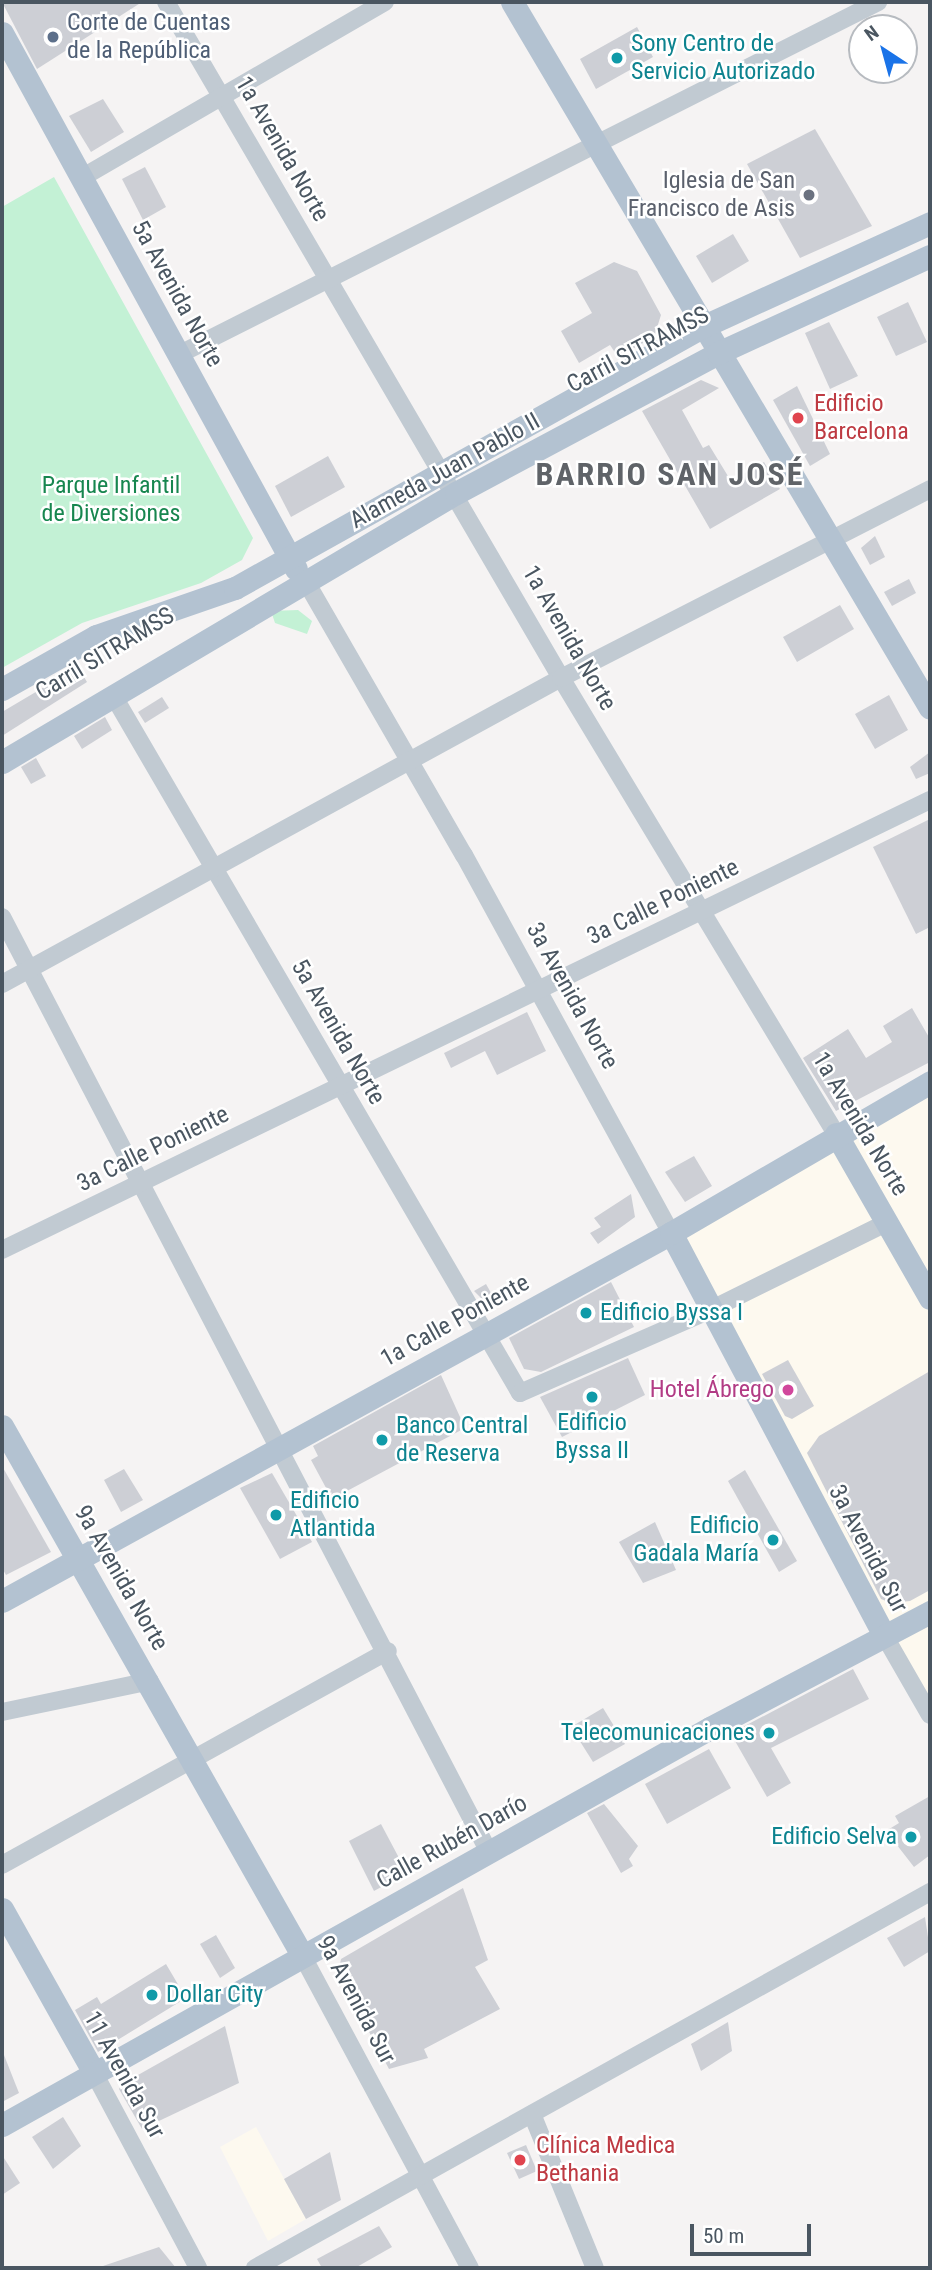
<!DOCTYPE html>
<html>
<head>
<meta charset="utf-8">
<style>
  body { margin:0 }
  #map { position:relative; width:932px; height:2270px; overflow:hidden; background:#f5f3f3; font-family:"Roboto Condensed",sans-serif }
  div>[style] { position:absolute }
  .commercial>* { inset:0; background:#fdf9ef }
  .green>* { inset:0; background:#c3f1d5 }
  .building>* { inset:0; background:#cdcfd5 }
  .minor>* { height:18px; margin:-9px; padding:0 9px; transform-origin:9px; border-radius:9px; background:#c1cad2 }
  .major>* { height:23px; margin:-11.5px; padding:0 11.5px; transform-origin:11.5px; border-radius:11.5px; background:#b3c2d1 }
  .dots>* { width:19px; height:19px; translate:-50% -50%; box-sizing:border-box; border:4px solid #fff; border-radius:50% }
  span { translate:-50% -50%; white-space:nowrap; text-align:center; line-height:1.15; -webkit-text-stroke:5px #fff; paint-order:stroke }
  .service-label { font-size:24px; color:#4e5e75 }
  .left { translate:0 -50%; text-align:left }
  .culture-label { font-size:24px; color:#0d838f }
  .right { translate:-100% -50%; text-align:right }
  .street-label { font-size:24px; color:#4a5661 }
  .worship-label { font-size:24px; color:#5b616d }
  .health-label { font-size:24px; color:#be3a42 }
  .park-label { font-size:24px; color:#17864f }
  .hotel-label { font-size:24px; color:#b23c85 }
  .district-label { font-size:32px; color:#5f6368; font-weight:700; letter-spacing:2px }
  .frame { position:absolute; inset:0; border:4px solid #4a5661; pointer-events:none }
  .north { position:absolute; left:848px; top:14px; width:70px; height:70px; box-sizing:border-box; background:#fff; border:2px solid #b7bbc0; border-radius:50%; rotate:324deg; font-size:19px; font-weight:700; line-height:28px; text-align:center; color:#4a5661 }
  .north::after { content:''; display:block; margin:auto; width:24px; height:32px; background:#1a73e8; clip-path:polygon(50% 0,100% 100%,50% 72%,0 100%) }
  .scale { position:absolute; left:690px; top:2224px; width:121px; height:32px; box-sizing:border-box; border:4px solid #4a5661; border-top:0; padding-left:9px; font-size:21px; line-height:24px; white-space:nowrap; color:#4a5661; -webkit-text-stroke:5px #fff; paint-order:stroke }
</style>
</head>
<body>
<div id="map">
  <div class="commercial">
    <div style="clip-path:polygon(930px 1084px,930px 1710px,671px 1233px)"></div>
    <div style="clip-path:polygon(256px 2127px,306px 2219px,268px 2241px,220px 2147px)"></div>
  </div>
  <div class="green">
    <div style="clip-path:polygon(54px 177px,253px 538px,242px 560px,201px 583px,82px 623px,2px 668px,2px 207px)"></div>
    <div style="clip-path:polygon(298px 610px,312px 621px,307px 634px,275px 623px,271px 611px)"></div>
  </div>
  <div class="building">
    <div style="clip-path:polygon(2px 2px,142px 2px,37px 69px)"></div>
    <div style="clip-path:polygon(637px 27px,653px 57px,596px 89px,580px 59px)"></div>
    <div style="clip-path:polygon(103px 99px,124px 132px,91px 152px,69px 116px)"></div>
    <div style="clip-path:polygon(815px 129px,872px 226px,800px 258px,747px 164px)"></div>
    <div style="clip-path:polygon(145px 167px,166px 207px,143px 220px,122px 179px)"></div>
    <div style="clip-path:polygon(733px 234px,749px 261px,712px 283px,696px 256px)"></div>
    <div style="clip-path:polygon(614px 262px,637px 271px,661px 315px,654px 337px,618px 357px,610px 345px,579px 363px,561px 331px,592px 313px,575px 283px)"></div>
    <div style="clip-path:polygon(908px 302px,927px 342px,896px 356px,877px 317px)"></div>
    <div style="clip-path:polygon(829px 322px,858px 376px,830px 389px,805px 333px)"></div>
    <div style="clip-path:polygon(701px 380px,719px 388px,682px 410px,703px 448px,709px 445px,731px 481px,764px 462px,780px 489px,710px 529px,642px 411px)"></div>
    <div style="clip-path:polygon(797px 386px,830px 454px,810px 466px,773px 400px)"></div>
    <div style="clip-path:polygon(328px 456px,345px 487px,291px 517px,275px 486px)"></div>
    <div style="clip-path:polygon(875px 536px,885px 557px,870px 565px,861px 548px)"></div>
    <div style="clip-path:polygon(909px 579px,916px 593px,892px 606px,884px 592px)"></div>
    <div style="clip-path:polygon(840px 605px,854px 629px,797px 662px,783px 637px)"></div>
    <div style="clip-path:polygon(78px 667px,87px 682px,2px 736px,2px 712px)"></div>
    <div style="clip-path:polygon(889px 695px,908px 730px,875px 749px,855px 714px)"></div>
    <div style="clip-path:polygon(162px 697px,169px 708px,145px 723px,138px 712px)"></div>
    <div style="clip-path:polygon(105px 717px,112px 730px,82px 749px,74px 736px)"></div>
    <div style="clip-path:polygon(930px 752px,930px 773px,916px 779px,910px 767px)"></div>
    <div style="clip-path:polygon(36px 758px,46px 776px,31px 784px,21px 767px)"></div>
    <div style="clip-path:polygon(930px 819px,930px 927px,916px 934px,873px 847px)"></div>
    <div style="clip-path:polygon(912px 1008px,930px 1039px,930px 1062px,836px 1111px,803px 1058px,848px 1029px,866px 1058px,892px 1042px,883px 1026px)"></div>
    <div style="clip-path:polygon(527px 1012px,546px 1051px,497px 1075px,485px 1051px,451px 1068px,444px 1053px)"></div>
    <div style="clip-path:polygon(694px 1156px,712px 1186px,685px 1202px,665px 1172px)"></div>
    <div style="clip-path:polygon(631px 1194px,635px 1217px,598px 1244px,590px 1233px,601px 1227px,594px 1218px)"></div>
    <div style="clip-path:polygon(611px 1282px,634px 1327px,541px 1372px,524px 1369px,509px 1338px)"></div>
    <div style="clip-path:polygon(486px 1284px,495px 1300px,487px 1304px,474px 1291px)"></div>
    <div style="clip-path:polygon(628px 1358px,645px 1395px,562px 1437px,540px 1397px)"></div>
    <div style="clip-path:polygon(788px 1360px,814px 1406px,792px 1419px,785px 1416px,762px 1374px)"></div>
    <div style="clip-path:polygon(930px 1371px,930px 1590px,910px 1601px,891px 1603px,881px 1599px,807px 1453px,819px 1436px)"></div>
    <div style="clip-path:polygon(441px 1375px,465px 1428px,332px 1499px,311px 1460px,318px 1456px,313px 1446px)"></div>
    <div style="clip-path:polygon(2px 1466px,51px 1552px,6px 1575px,2px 1568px)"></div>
    <div style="clip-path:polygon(124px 1469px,143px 1500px,121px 1512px,104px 1480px)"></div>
    <div style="clip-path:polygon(745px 1470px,797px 1561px,779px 1572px,728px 1481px)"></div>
    <div style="clip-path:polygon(272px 1473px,312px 1542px,280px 1559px,240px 1488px)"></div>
    <div style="clip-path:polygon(655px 1522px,676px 1570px,643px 1583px,619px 1542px)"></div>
    <div style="clip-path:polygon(853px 1669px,869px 1699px,771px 1748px,791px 1783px,767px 1797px,735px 1741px,739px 1729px)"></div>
    <div style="clip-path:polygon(603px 1708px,625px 1744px,593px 1762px,571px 1727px)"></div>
    <div style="clip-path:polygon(709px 1749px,731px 1788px,667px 1824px,645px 1784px)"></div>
    <div style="clip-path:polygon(930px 1796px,930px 1855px,914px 1867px,886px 1831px,899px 1823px,895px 1816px)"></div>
    <div style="clip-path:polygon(604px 1804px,638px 1846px,629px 1859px,633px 1866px,621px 1873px,587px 1813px)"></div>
    <div style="clip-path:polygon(381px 1824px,407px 1873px,374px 1891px,349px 1841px)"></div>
    <div style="clip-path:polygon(463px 1888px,488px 1960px,475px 1967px,500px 2009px,424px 2049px,428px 2058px,389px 2069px,338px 1974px,341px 1959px)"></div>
    <div style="clip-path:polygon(925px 1917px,930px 1951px,904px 1967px,887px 1938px)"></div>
    <div style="clip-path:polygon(216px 1935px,235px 1968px,220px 1978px,200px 1944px)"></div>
    <div style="clip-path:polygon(166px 1964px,186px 1998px,98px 2052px,75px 2010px,97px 1997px,101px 2004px)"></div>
    <div style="clip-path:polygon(728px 2022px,732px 2051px,701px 2071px,691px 2044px)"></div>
    <div style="clip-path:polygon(225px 2026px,239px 2083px,142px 2129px,119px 2089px,122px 2084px)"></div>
    <div style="clip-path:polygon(2px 2050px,19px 2093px,2px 2102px)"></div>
    <div style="clip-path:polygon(63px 2117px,81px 2146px,53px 2169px,32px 2137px)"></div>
    <div style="clip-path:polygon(526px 2145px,537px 2171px,519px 2179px,507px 2153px)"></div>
    <div style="clip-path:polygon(330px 2152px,341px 2200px,306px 2219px,284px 2179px)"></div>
    <div style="clip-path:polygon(2px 2155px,20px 2183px,2px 2195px)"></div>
    <div style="clip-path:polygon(379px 2226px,392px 2247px,355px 2268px,322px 2268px,317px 2259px)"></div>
    <div style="clip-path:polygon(159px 2247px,176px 2268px,103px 2268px,103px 2266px)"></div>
  </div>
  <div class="minor">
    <div style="left:166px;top:2px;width:783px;rotate:59.7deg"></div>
    <div style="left:561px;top:678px;width:533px;rotate:58.91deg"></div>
    <div style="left:83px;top:177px;width:349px;rotate:-30.1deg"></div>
    <div style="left:180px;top:354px;width:782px;rotate:-26.76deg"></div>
    <div style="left:305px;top:580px;width:318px;rotate:60deg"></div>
    <div style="left:464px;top:855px;width:431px;rotate:61.3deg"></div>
    <div style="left:113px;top:695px;width:808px;rotate:59.75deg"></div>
    <div style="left:520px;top:1393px;width:210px;rotate:-23.6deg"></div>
    <div style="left:712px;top:1309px;width:196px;rotate:-26.3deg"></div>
    <div style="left:2px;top:917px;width:1054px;rotate:62.49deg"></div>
    <div style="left:2px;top:984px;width:637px;rotate:-28.7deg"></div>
    <div style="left:561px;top:678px;width:415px;rotate:-27.1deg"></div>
    <div style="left:2px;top:1250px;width:1031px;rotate:-25.87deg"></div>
    <div style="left:884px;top:1635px;width:92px;rotate:60.1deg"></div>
    <div style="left:2px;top:1712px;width:151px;rotate:-11.8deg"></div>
    <div style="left:2px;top:1865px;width:441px;rotate:-29deg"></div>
    <div style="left:302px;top:1955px;width:355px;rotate:61.8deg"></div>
    <div style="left:93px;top:2071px;width:223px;rotate:61.9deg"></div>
    <div style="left:532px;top:2114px;width:166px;rotate:67.8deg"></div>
    <div style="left:255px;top:2268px;width:773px;rotate:-29.12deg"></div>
  </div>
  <div class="major">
    <div style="left:512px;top:2px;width:820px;rotate:59.37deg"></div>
    <div style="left:2px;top:33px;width:611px;rotate:61.25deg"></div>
    <div style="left:2px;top:689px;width:108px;rotate:-29.4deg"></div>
    <div style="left:96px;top:636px;width:147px;rotate:-19.1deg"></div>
    <div style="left:235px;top:588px;width:535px;rotate:-29.2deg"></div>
    <div style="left:702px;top:327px;width:251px;rotate:-24.5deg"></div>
    <div style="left:2px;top:762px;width:528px;rotate:-30.65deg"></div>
    <div style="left:456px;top:493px;width:297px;rotate:-28.1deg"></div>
    <div style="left:718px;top:353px;width:233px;rotate:-24.6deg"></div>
    <div style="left:836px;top:1134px;width:189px;rotate:60.2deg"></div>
    <div style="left:671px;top:1233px;width:455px;rotate:62.1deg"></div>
    <div style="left:2px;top:1426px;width:608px;rotate:60.44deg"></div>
    <div style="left:2px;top:1601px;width:764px;rotate:-28.81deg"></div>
    <div style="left:671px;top:1233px;width:300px;rotate:-30.2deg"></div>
    <div style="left:2px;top:1909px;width:186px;rotate:60.7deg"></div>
    <div style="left:2px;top:2125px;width:812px;rotate:-29.28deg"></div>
    <div style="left:710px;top:1728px;width:249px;rotate:-27.8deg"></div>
  </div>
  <div class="dots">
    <div style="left:53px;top:37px;background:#5c6f8a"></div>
    <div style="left:617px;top:58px;background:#0f9aa8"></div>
    <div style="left:809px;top:195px;background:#6b7280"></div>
    <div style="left:798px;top:418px;background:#e0444e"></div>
    <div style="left:586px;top:1313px;background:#0f9aa8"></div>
    <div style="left:788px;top:1390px;background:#d1479c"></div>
    <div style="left:592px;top:1397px;background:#0f9aa8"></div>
    <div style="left:382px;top:1440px;background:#0f9aa8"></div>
    <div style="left:276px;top:1515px;background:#0f9aa8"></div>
    <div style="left:773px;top:1540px;background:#0f9aa8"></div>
    <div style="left:769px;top:1733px;background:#0f9aa8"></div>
    <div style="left:911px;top:1837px;background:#0f9aa8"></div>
    <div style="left:152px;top:1995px;background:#0f9aa8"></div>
    <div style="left:520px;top:2160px;background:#e0444e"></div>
  </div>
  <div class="service-label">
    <span class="left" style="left:67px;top:37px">Corte de Cuentas<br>de la República</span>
  </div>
  <div class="culture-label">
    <span class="left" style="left:631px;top:58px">Sony Centro de<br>Servicio Autorizado</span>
    <span class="left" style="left:600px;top:1313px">Edificio Byssa I</span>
    <span style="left:592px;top:1437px">Edificio<br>Byssa II</span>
    <span class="left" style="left:396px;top:1440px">Banco Central<br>de Reserva</span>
    <span class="left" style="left:290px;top:1515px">Edificio<br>Atlantida</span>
    <span class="right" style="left:759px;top:1540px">Edificio<br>Gadala María</span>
    <span class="right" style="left:755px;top:1733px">Telecomunicaciones</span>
    <span class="right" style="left:897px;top:1837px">Edificio Selva</span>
    <span class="left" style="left:166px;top:1995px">Dollar City</span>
  </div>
  <div class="street-label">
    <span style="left:282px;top:149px;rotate:60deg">1a Avenida Norte</span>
    <span style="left:177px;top:294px;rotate:61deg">5a Avenida Norte</span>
    <span style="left:638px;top:350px;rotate:-28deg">Carril SITRAMSS</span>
    <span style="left:445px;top:471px;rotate:-29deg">Alameda Juan Pablo II</span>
    <span style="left:569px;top:638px;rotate:60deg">1a Avenida Norte</span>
    <span style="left:105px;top:654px;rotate:-31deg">Carril SITRAMSS</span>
    <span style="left:663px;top:902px;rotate:-26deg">3a Calle Poniente</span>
    <span style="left:572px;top:996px;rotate:61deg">3a Avenida Norte</span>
    <span style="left:338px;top:1032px;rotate:60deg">5a Avenida Norte</span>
    <span style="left:860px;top:1124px;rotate:59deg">1a Avenida Norte</span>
    <span style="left:153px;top:1149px;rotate:-26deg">3a Calle Poniente</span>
    <span style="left:455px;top:1321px;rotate:-29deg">1a Calle Poniente</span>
    <span style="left:868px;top:1549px;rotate:62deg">3a Avenida Sur</span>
    <span style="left:121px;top:1578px;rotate:60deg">9a Avenida Norte</span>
    <span style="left:452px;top:1842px;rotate:-29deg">Calle Rubén Darío</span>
    <span style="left:356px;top:2000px;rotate:62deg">9a Avenida Sur</span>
    <span style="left:124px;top:2075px;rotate:61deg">11 Avenida Sur</span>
  </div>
  <div class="worship-label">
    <span class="right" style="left:795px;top:195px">Iglesia de San<br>Francisco de Asis</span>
  </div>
  <div class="health-label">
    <span class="left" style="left:814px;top:418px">Edificio<br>Barcelona</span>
    <span class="left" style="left:536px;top:2160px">Clínica Medica<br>Bethania</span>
  </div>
  <div class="park-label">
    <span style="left:111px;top:500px">Parque Infantil<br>de Diversiones</span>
  </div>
  <div class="hotel-label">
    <span class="right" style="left:774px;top:1390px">Hotel Ábrego</span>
  </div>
  <div class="district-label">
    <span style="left:670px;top:474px">BARRIO SAN JOSÉ</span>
  </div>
  <div class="frame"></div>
  <div class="north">N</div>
  <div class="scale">50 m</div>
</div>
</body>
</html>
